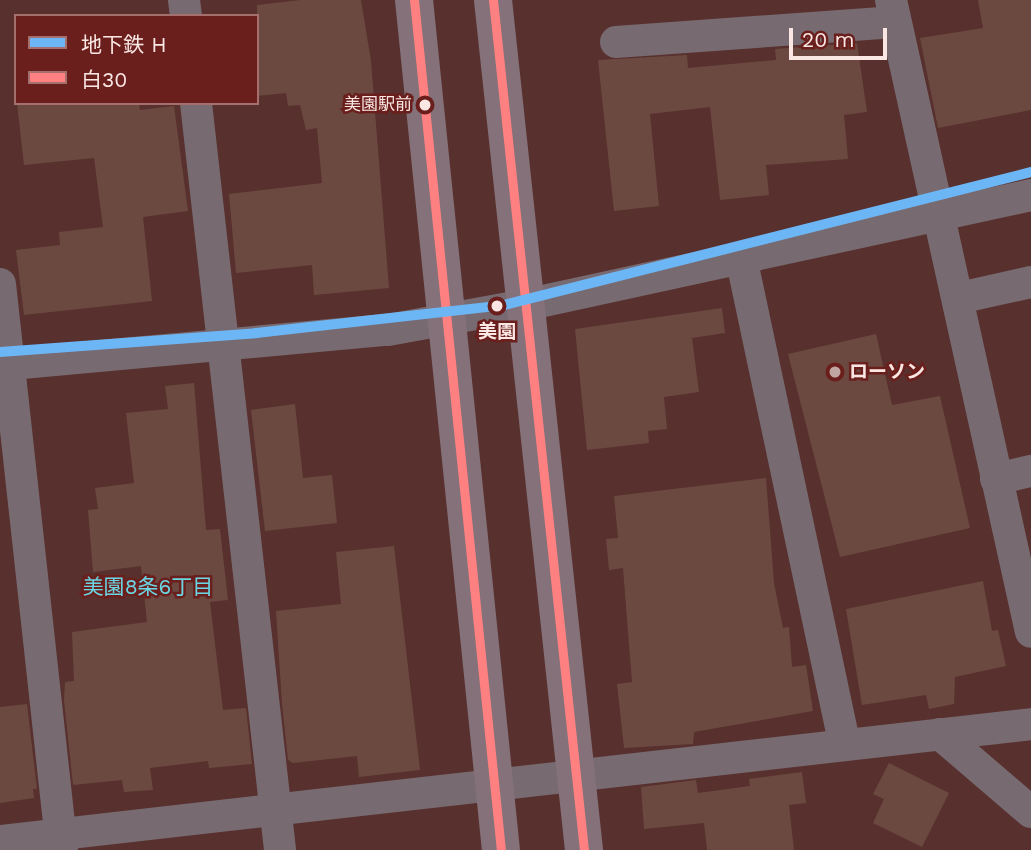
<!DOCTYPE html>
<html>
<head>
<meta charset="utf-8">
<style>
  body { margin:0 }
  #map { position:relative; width:1031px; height:850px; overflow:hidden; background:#58302e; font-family:"Work Sans","Noto Sans JP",sans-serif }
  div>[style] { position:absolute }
  .building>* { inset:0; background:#6b4940 }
  .minor>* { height:32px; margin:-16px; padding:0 16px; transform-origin:16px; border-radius:16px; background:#776a71 }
  .major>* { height:38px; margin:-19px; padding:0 19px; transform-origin:19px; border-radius:19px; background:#847179 }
  .bus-1>* { height:9px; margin:-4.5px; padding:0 4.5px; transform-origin:4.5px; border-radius:4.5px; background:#ff8080 }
  .metro-1>* { height:10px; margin:-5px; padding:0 5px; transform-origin:5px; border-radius:5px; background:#6db6f5 }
  .dots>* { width:19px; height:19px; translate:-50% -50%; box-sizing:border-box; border:4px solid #6a1f1d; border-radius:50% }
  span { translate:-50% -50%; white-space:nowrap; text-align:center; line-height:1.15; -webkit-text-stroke:5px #6a1f1d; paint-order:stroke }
  .bus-label { font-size:17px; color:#fae7e4 }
  .right { translate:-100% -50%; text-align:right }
  .stop-label { font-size:19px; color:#fae7e4; font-weight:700 }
  .poi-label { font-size:19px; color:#fae7e4; font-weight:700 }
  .left { translate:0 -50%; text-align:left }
  .neighbourhood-label { font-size:21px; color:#6bd6e3 }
  .legend { position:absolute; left:14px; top:14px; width:245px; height:91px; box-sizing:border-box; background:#6a1f1d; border:2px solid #a46f6d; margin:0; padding:9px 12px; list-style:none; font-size:21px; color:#fae7e4 }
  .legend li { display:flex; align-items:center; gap:14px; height:35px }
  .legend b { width:35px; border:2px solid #a46f6d }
  .scale { position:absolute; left:789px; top:28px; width:98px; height:32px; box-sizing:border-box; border:4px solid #fae7e4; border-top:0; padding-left:9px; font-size:21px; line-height:24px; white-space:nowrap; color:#fae7e4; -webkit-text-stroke:5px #6a1f1d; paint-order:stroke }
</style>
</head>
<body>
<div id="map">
  <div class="building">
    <div style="clip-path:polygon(300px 0,361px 0,371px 61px,389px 288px,314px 295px,312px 265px,236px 273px,229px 194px,322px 183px,317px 128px,306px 130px,300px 105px,288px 106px,286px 93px,257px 96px,257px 5px)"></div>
    <div style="clip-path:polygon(978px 0,1031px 0,1031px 110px,938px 128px,920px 38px,983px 28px)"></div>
    <div style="clip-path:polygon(857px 43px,867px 112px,844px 115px,848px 159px,766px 165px,769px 195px,720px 200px,710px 107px,650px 114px,659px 206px,614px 211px,598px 60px,687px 55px,688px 68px,776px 60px,775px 49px)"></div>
    <div style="clip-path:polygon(17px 103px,139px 103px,140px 110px,174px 106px,188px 211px,143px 217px,152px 301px,24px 315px,16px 250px,60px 245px,59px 232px,103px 227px,94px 158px,24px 165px)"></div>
    <div style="clip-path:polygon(722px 308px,725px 333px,692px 338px,699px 392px,664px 397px,667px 429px,648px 431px,649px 443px,587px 450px,575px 329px)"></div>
    <div style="clip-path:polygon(876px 334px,892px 405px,940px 396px,970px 528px,840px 557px,788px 354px)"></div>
    <div style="clip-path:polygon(194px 383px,206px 530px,220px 529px,228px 600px,210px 602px,223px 710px,246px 708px,252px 764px,209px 768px,208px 761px,150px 768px,153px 790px,124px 792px,122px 780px,73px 785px,64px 700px,65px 682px,74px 681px,72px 632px,147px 622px,141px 566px,93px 572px,88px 510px,98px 509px,95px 488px,134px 483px,126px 413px,168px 409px,165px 386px)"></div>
    <div style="clip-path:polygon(295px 404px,303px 478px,332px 475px,337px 523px,265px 531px,251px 410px)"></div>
    <div style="clip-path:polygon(766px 478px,774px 583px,783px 628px,789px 627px,792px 667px,806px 665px,813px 711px,694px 732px,693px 744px,624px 748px,617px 684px,632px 682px,623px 568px,609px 570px,606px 539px,618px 538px,614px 496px)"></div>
    <div style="clip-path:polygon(394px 546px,420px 770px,359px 777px,357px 756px,293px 763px,288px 760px,282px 704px,276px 611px,341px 604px,336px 552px)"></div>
    <div style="clip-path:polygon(983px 581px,992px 631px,998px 630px,1006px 666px,955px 677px,954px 704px,929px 709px,926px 695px,862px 705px,846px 609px)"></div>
    <div style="clip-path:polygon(27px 704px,37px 789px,33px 789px,34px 798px,0 803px,0 707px)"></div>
    <div style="clip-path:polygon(889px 763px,949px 793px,922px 847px,873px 823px,884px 799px,873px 794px)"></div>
    <div style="clip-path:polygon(802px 772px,806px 803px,789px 805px,794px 850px,707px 850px,704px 823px,644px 829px,641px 787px,696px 780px,698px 793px,750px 786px,749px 779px)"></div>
  </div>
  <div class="minor">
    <div style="left:184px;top:0;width:16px;rotate:83deg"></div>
    <div style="left:891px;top:0;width:647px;rotate:77.51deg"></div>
    <div style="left:616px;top:42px;width:280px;rotate:-4.1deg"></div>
    <div style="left:196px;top:103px;width:752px;rotate:83.58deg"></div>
    <div style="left:741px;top:257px;width:499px;rotate:78deg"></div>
    <div style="left:0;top:284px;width:569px;rotate:83.75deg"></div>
    <div style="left:959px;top:298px;width:74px;rotate:-12.5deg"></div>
    <div style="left:0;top:365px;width:390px;rotate:-5.2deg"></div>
    <div style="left:388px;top:330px;width:139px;rotate:-10.3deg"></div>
    <div style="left:525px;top:305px;width:518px;rotate:-12.26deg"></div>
    <div style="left:996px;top:479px;width:36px;rotate:-13deg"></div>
    <div style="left:940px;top:734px;width:120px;rotate:40.6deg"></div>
    <div style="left:0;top:841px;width:1038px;rotate:-6.47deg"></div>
  </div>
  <div class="major">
    <div style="left:414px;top:0;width:854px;rotate:84.16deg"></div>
    <div style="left:493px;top:0;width:855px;rotate:83.89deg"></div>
  </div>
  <div class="bus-1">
    <div style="left:414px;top:0;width:854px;rotate:84.16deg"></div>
    <div style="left:493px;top:0;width:855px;rotate:83.89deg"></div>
  </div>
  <div class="metro-1">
    <div style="left:0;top:352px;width:257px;rotate:-4.2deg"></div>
    <div style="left:256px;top:333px;width:250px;rotate:-6.4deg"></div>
    <div style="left:504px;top:305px;width:544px;rotate:-14.16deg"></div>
  </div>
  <div class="dots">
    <div style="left:425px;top:105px;background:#fae7e4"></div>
    <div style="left:497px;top:306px;background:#fae7e4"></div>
    <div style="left:835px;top:372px;background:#c1a7a4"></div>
  </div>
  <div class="bus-label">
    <span class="right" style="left:412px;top:105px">美園駅前</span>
  </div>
  <div class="stop-label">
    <span style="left:497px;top:332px">美園</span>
  </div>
  <div class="poi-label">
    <span class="left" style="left:849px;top:372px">ローソン</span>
  </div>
  <div class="neighbourhood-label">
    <span style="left:148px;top:587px">美園8条6丁目</span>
  </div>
  <ul class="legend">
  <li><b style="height:9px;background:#6db6f5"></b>地下鉄 H</li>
  <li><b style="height:9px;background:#ff8080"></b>白30</li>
  </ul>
  <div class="scale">20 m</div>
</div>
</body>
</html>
